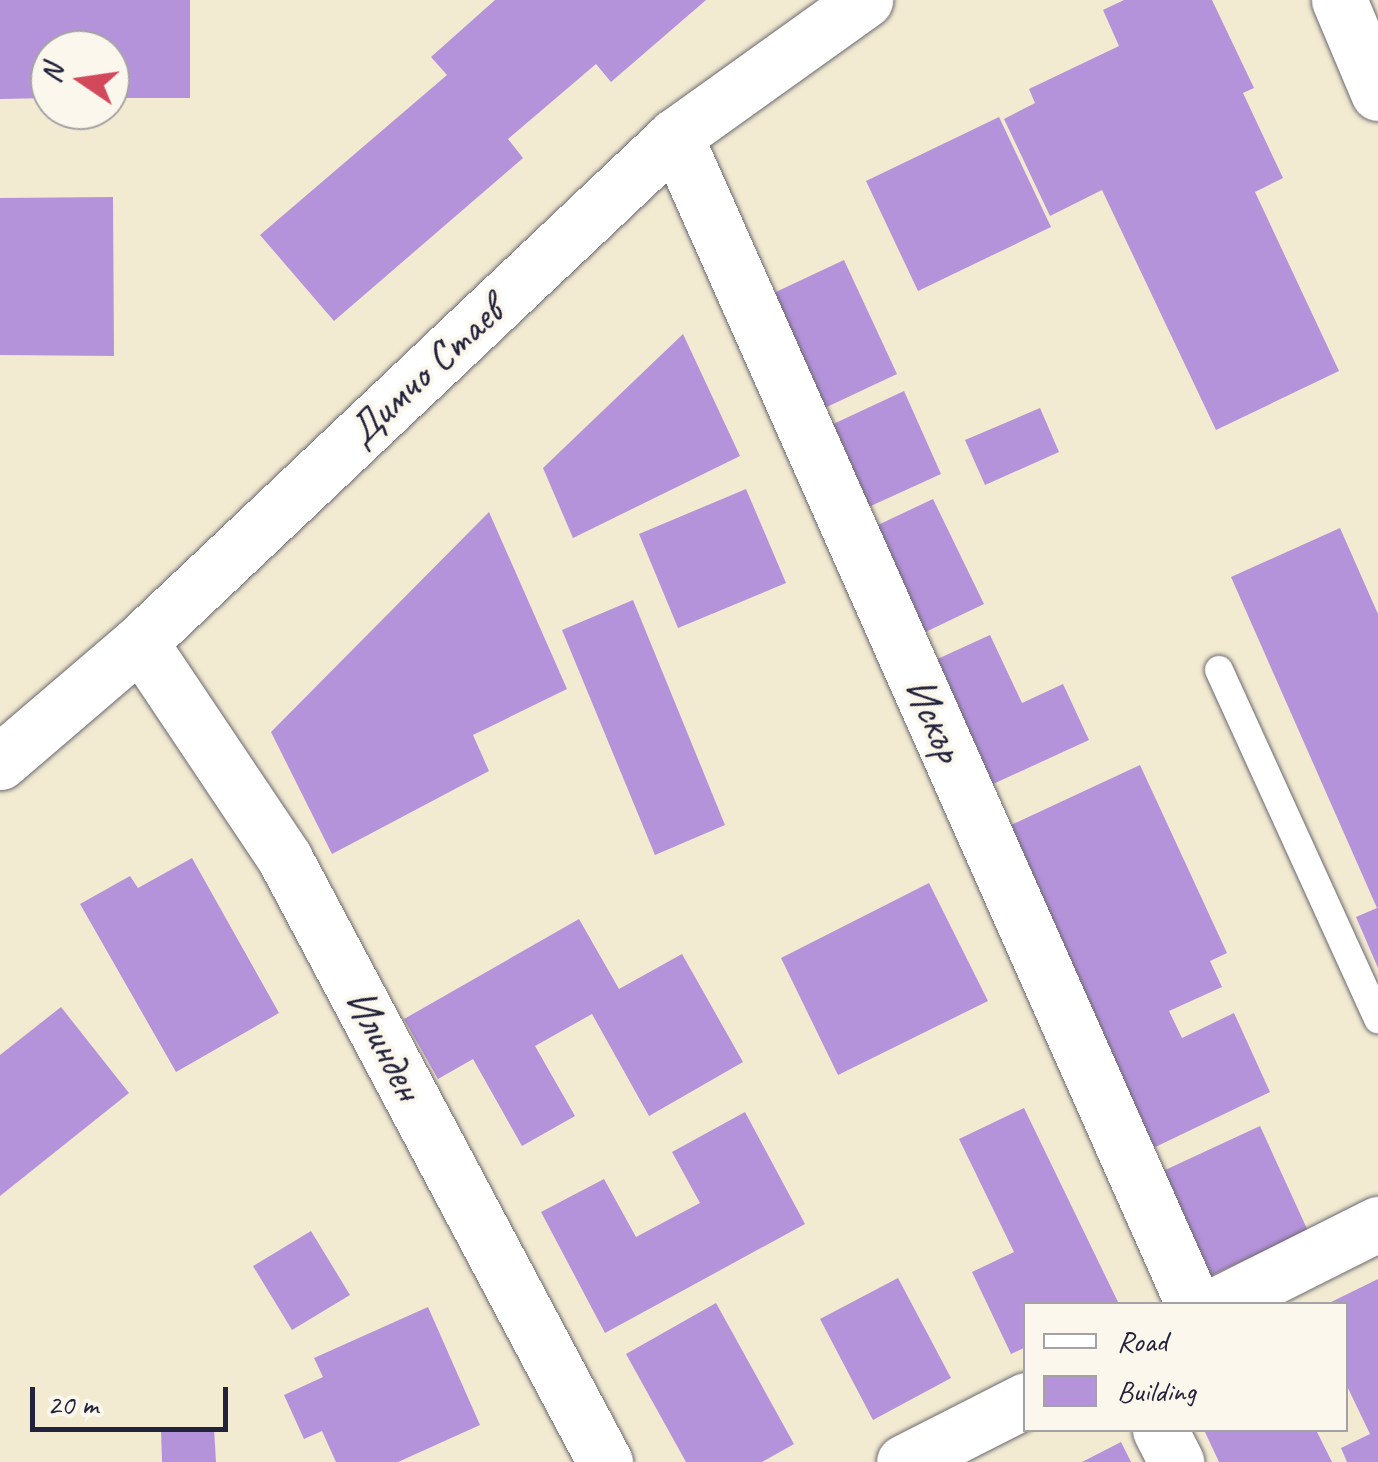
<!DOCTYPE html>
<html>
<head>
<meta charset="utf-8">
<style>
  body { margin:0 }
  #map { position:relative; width:1378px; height:1462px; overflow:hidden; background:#f2ead1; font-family:Caveat,sans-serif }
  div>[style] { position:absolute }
  .building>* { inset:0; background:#b593db }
  .roads { filter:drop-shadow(0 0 2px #6b6870) drop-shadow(0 0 2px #6b6870) }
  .service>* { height:28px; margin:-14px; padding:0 14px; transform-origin:14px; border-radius:14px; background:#fff }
  .minor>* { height:55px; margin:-27.5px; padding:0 27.5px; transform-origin:27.5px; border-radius:27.5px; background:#fff }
  .tertiary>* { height:55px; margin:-27.5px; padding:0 27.5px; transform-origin:27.5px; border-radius:27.5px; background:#fff }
  .primary>* { height:55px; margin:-27.5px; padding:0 27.5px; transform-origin:27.5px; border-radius:27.5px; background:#fff }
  span { translate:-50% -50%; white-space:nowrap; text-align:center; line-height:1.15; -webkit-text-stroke:8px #fbf7ec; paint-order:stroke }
  .street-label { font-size:42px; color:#22223b }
  .legend { position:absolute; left:1023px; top:1302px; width:325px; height:130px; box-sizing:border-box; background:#fbf7ec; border:2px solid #a4a2a5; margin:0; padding:12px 18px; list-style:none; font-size:30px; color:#22223b }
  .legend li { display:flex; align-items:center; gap:20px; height:50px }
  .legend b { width:50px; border:2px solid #a4a2a5 }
  .north { position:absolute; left:30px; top:30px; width:100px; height:100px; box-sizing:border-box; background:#fbf7ec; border:2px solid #a4a2a5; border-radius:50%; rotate:283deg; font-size:28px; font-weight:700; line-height:40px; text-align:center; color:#22223b }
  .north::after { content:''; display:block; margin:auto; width:35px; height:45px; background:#d1495b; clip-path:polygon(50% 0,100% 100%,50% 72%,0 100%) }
  .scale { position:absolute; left:30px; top:1387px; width:198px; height:45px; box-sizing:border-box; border:5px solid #22223b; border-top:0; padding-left:12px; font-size:30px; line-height:35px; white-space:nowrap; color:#22223b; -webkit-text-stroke:8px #fbf7ec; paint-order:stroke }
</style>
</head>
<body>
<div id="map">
  <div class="building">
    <div style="clip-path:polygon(0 0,190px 0,190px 98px,110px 98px,110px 50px,50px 50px,50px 98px,0 99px)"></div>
    <div style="clip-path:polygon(495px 0,706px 0,611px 82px,596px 64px,508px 139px,523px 158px,334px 321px,260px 235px,447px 75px,431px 57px)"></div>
    <div style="clip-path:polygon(1124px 0,1212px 0,1254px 88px,1243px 93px,1283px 178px,1255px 192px,1339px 371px,1216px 430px,1102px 190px,1050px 216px,1004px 119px,1035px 103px,1029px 89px,1119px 46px,1103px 10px)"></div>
    <div style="clip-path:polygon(999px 117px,1051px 227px,918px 291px,866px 181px)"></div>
    <div style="clip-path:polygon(113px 197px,114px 356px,0 355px,0 198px)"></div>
    <div style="clip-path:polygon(844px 260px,897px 374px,814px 413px,761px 299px)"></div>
    <div style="clip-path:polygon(683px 334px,740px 456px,573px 538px,543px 468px)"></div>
    <div style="clip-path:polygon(904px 391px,941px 474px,851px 515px,814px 433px)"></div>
    <div style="clip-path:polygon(1040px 408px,1059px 452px,985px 485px,965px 440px)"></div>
    <div style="clip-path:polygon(746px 489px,786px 583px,678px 628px,639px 534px)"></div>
    <div style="clip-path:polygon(933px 499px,984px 604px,911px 639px,861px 533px)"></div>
    <div style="clip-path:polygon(489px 512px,567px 689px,473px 735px,489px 771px,332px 854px,271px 732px)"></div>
    <div style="clip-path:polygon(1340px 528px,1378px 614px,1378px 968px,1356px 917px,1377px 908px,1231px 577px)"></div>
    <div style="clip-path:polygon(633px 600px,725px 825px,655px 855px,562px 630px)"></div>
    <div style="clip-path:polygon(990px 635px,1022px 703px,1063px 684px,1089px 740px,978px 791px,920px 667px)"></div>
    <div style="clip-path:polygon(1140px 765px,1227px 953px,1210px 961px,1222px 987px,1169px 1011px,1182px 1038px,1234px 1013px,1270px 1092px,1147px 1151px,998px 831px)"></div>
    <div style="clip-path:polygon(192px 858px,279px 1013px,176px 1072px,80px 904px,130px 876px,138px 888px)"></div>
    <div style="clip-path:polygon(929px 883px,988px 1001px,838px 1075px,781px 958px)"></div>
    <div style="clip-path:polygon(579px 919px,619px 989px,682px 954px,743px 1062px,649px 1116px,592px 1014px,535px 1046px,575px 1116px,522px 1146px,473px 1059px,438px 1079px,404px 1019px)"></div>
    <div style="clip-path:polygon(61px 1007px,129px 1093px,0 1196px,0 1055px)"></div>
    <div style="clip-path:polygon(1024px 1108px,1118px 1302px,1026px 1304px,1026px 1347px,1011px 1354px,972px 1272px,1014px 1252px,959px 1139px)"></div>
    <div style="clip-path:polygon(745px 1112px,805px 1224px,605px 1333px,541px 1212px,604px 1179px,636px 1237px,700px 1203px,672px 1152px)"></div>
    <div style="clip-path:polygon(1260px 1126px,1308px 1231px,1197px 1282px,1150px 1177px)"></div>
    <div style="clip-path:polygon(311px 1231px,350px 1295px,292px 1330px,253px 1266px)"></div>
    <div style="clip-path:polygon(898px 1278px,951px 1378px,873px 1420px,820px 1319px)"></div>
    <div style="clip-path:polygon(1378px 1279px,1378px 1462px,1347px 1462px,1341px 1448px,1370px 1434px,1346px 1384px,1346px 1304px,1327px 1304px)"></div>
    <div style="clip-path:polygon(716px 1303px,794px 1444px,762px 1462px,686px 1462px,626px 1354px)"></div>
    <div style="clip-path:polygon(428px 1307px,480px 1425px,398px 1462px,336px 1462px,322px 1431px,304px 1439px,284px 1395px,323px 1377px,314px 1358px)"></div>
    <div style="clip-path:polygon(214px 1428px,216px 1462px,162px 1462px,161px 1430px)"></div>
    <div style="clip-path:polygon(1204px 1430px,1316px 1430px,1332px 1462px,1219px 1462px)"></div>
    <div style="clip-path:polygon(1121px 1442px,1131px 1462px,1082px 1462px)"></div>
  </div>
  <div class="roads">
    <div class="service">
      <div style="left:1219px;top:670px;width:384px;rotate:65.5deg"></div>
    </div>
    <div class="minor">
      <div style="left:675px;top:136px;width:1278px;rotate:66.08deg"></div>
      <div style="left:140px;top:642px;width:261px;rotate:56.2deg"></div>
      <div style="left:285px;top:859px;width:683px;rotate:62.05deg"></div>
      <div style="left:1218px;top:1304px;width:179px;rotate:-26.6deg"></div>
      <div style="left:1160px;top:1430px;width:36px;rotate:63deg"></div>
      <div style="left:904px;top:1462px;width:137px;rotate:-26.9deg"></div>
    </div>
    <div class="tertiary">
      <div style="left:1339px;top:0;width:101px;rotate:67.2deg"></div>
    </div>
    <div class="primary">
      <div style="left:0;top:762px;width:184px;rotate:-40.6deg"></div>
      <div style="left:140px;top:642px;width:736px;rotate:-43.4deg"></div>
      <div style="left:675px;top:136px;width:234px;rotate:-35.6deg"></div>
    </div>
  </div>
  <div class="street-label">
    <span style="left:425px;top:372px;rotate:-43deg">Димчо Стаев</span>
    <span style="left:934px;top:720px;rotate:66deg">Искър</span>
    <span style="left:384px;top:1045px;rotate:62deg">Илинден</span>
  </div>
  <ul class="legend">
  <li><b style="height:12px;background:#fff"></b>Road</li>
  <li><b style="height:28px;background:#b593db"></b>Building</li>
  </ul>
  <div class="north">N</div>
  <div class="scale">20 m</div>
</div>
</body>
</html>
